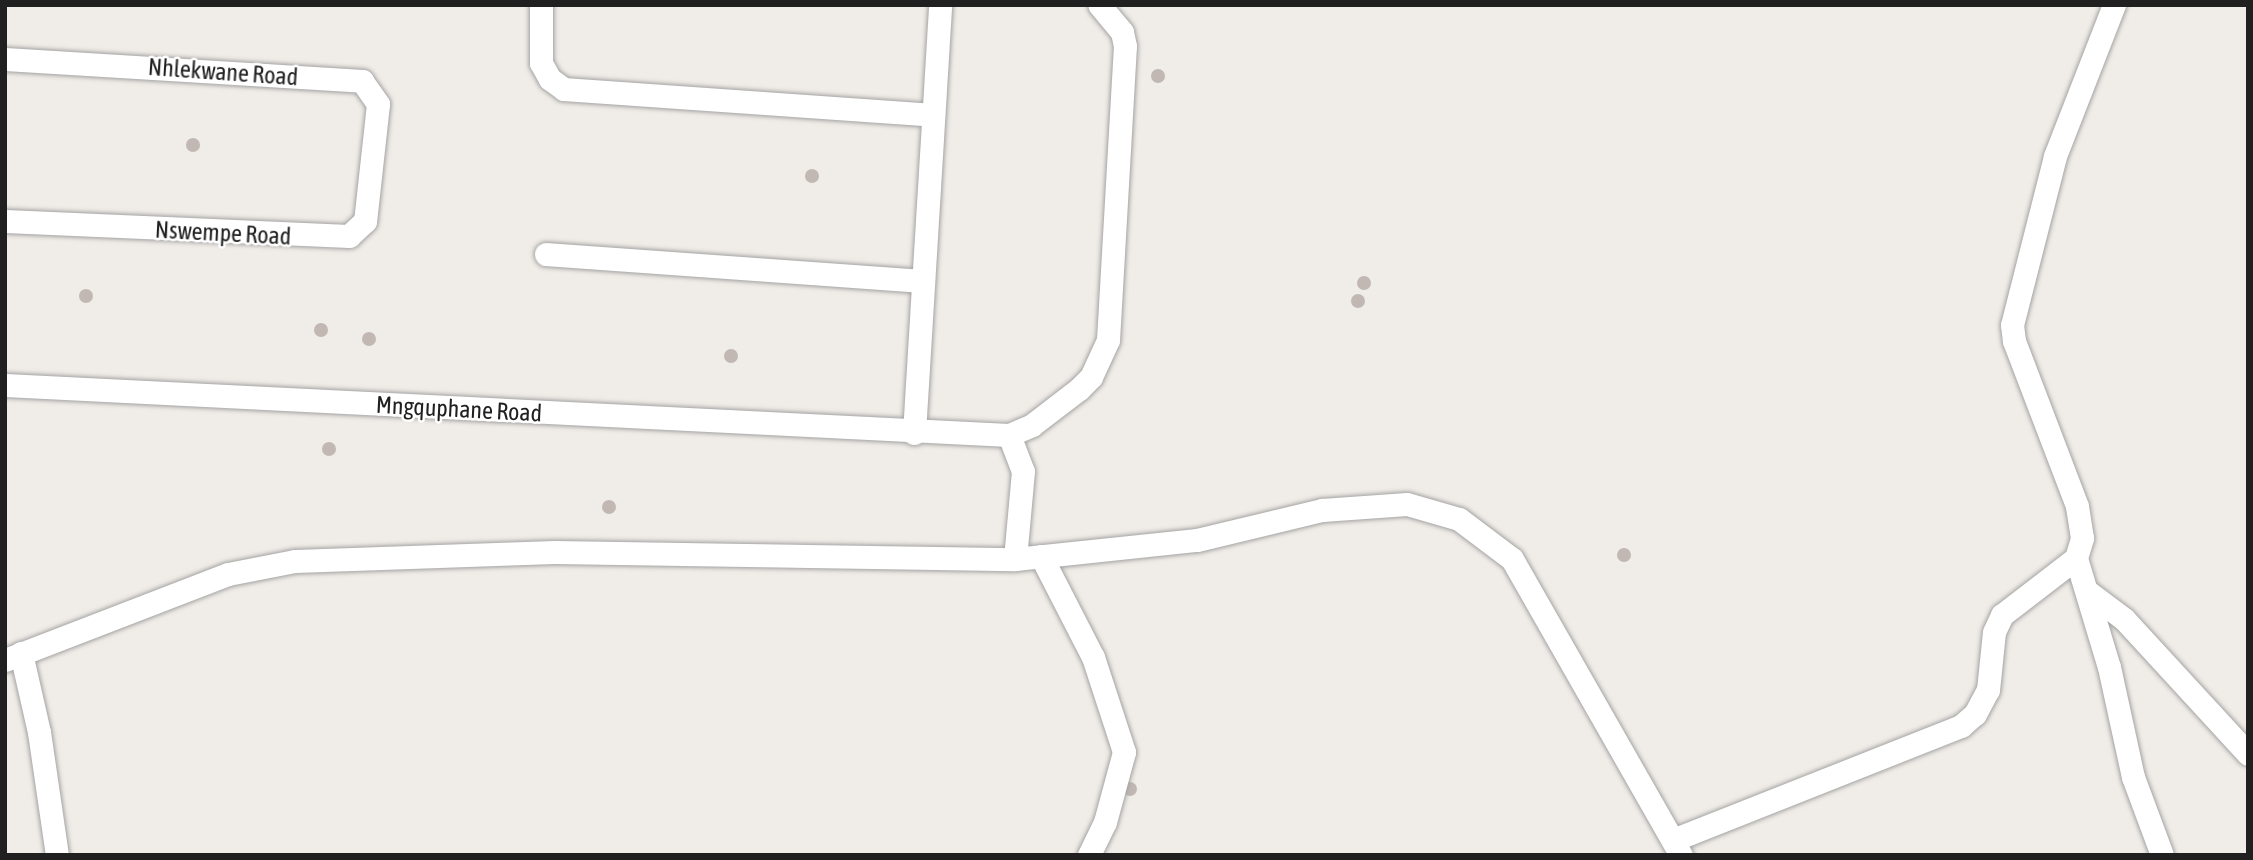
<!DOCTYPE html>
<html>
<head>
<meta charset="utf-8">
<style>
  body { margin:0 }
  #map { position:relative; width:2253px; height:860px; overflow:hidden; background:#f0ece7; font-family:"Asap Condensed",sans-serif }
  div>[style] { position:absolute }
  .building>* { inset:0; background:#c1b8b3 }
  .round { border-radius:50% }
  .roads { filter:drop-shadow(0 0 2px #a4a4a4) drop-shadow(0 0 2px #a4a4a4) }
  .minor>* { height:23px; margin:-11.5px; padding:0 11.5px; transform-origin:11.5px; border-radius:11.5px; background:#fff }
  span { translate:-50% -50%; white-space:nowrap; text-align:center; line-height:1.15; -webkit-text-stroke:5px #fff; paint-order:stroke }
  .street-label { font-size:24px; color:#202020 }
  .frame { position:absolute; inset:0; border:7px solid #202020; pointer-events:none }
</style>
</head>
<body>
<div id="map">
  <div class="building">
    <div class="round" style="left:1151px;top:69px;width:14px;height:14px"></div>
    <div class="round" style="left:186px;top:138px;width:14px;height:14px"></div>
    <div class="round" style="left:805px;top:169px;width:14px;height:14px"></div>
    <div class="round" style="left:1357px;top:276px;width:14px;height:14px"></div>
    <div class="round" style="left:79px;top:289px;width:14px;height:14px"></div>
    <div class="round" style="left:1351px;top:294px;width:14px;height:14px"></div>
    <div class="round" style="left:314px;top:323px;width:14px;height:14px"></div>
    <div class="round" style="left:362px;top:332px;width:14px;height:14px"></div>
    <div class="round" style="left:724px;top:349px;width:14px;height:14px"></div>
    <div class="round" style="left:322px;top:442px;width:14px;height:14px"></div>
    <div class="round" style="left:602px;top:500px;width:14px;height:14px"></div>
    <div class="round" style="left:1617px;top:548px;width:14px;height:14px"></div>
    <div class="round" style="left:1123px;top:782px;width:14px;height:14px"></div>
  </div>
  <div class="roads">
    <div class="minor">
      <div style="left:541px;top:5px;width:58px;rotate:90deg"></div>
      <div style="left:541px;top:63px;width:18px;rotate:61deg"></div>
      <div style="left:550px;top:79px;width:17px;rotate:36deg"></div>
      <div style="left:564px;top:89px;width:370px;rotate:4deg"></div>
      <div style="left:5px;top:59px;width:358px;rotate:3.5deg"></div>
      <div style="left:362px;top:81px;width:28px;rotate:55deg"></div>
      <div style="left:378px;top:104px;width:118px;rotate:96.3deg"></div>
      <div style="left:365px;top:221px;width:22px;rotate:137deg"></div>
      <div style="left:349px;top:236px;width:344px;rotate:-177.5deg"></div>
      <div style="left:546px;top:254px;width:377px;rotate:4.1deg"></div>
      <div style="left:5px;top:385px;width:1005px;rotate:2.85deg"></div>
      <div style="left:1009px;top:435px;width:25px;rotate:-23deg"></div>
      <div style="left:1032px;top:425px;width:59px;rotate:-37.5deg"></div>
      <div style="left:1079px;top:389px;width:17px;rotate:-45deg"></div>
      <div style="left:1091px;top:377px;width:41px;rotate:-65.3deg"></div>
      <div style="left:1108px;top:340px;width:294px;rotate:-86.7deg"></div>
      <div style="left:1125px;top:46px;width:14px;rotate:-102deg"></div>
      <div style="left:1122px;top:32px;width:35px;rotate:-130deg"></div>
      <div style="left:914px;top:433px;width:429px;rotate:-86.5deg"></div>
      <div style="left:1009px;top:435px;width:39px;rotate:69deg"></div>
      <div style="left:1023px;top:471px;width:88px;rotate:95.2deg"></div>
      <div style="left:1041px;top:556px;width:114px;rotate:62.8deg"></div>
      <div style="left:1093px;top:657px;width:100px;rotate:71.9deg"></div>
      <div style="left:1124px;top:752px;width:73px;rotate:105.2deg"></div>
      <div style="left:1105px;top:822px;width:37px;rotate:116deg"></div>
      <div style="left:2076px;top:558px;width:114px;rotate:73.2deg"></div>
      <div style="left:2109px;top:667px;width:113px;rotate:77.7deg"></div>
      <div style="left:2133px;top:777px;width:83px;rotate:69.6deg"></div>
      <div style="left:2088px;top:592px;width:45px;rotate:36.9deg"></div>
      <div style="left:2124px;top:619px;width:183px;rotate:47.4deg"></div>
      <div style="left:21px;top:653px;width:81px;rotate:77.2deg"></div>
      <div style="left:39px;top:732px;width:124px;rotate:81.7deg"></div>
      <div style="left:5px;top:660px;width:239px;rotate:-21.1deg"></div>
      <div style="left:228px;top:574px;width:68px;rotate:-11deg"></div>
      <div style="left:295px;top:561px;width:259px;rotate:-2deg"></div>
      <div style="left:554px;top:552px;width:461px;rotate:0.9deg"></div>
      <div style="left:1015px;top:559px;width:183px;rotate:-6deg"></div>
      <div style="left:1197px;top:540px;width:129px;rotate:-13.5deg"></div>
      <div style="left:1322px;top:510px;width:85px;rotate:-4deg"></div>
      <div style="left:1407px;top:504px;width:54px;rotate:16.1deg"></div>
      <div style="left:1459px;top:519px;width:66px;rotate:37deg"></div>
      <div style="left:1512px;top:559px;width:341px;rotate:60.3deg"></div>
      <div style="left:1673px;top:840px;width:310px;rotate:-21.6deg"></div>
      <div style="left:1961px;top:726px;width:18px;rotate:-41deg"></div>
      <div style="left:1975px;top:714px;width:27px;rotate:-62deg"></div>
      <div style="left:1988px;top:690px;width:58px;rotate:-84.1deg"></div>
      <div style="left:1994px;top:632px;width:19px;rotate:-65deg"></div>
      <div style="left:2002px;top:615px;width:93px;rotate:-37.6deg"></div>
      <div style="left:2076px;top:558px;width:21px;rotate:-73deg"></div>
      <div style="left:2082px;top:538px;width:32px;rotate:-99deg"></div>
      <div style="left:2077px;top:506px;width:177px;rotate:-110.9deg"></div>
      <div style="left:2014px;top:341px;width:16px;rotate:-97deg"></div>
      <div style="left:2012px;top:325px;width:174px;rotate:-75.7deg"></div>
      <div style="left:2055px;top:156px;width:162px;rotate:-68.7deg"></div>
    </div>
  </div>
  <div class="street-label">
    <span style="left:223px;top:72px;rotate:4deg">Nhlekwane Road</span>
    <span style="left:223px;top:233px;rotate:3deg">Nswempe Road</span>
    <span style="left:459px;top:409px;rotate:3deg">Mngquphane Road</span>
  </div>
  <div class="frame"></div>
</div>
</body>
</html>
